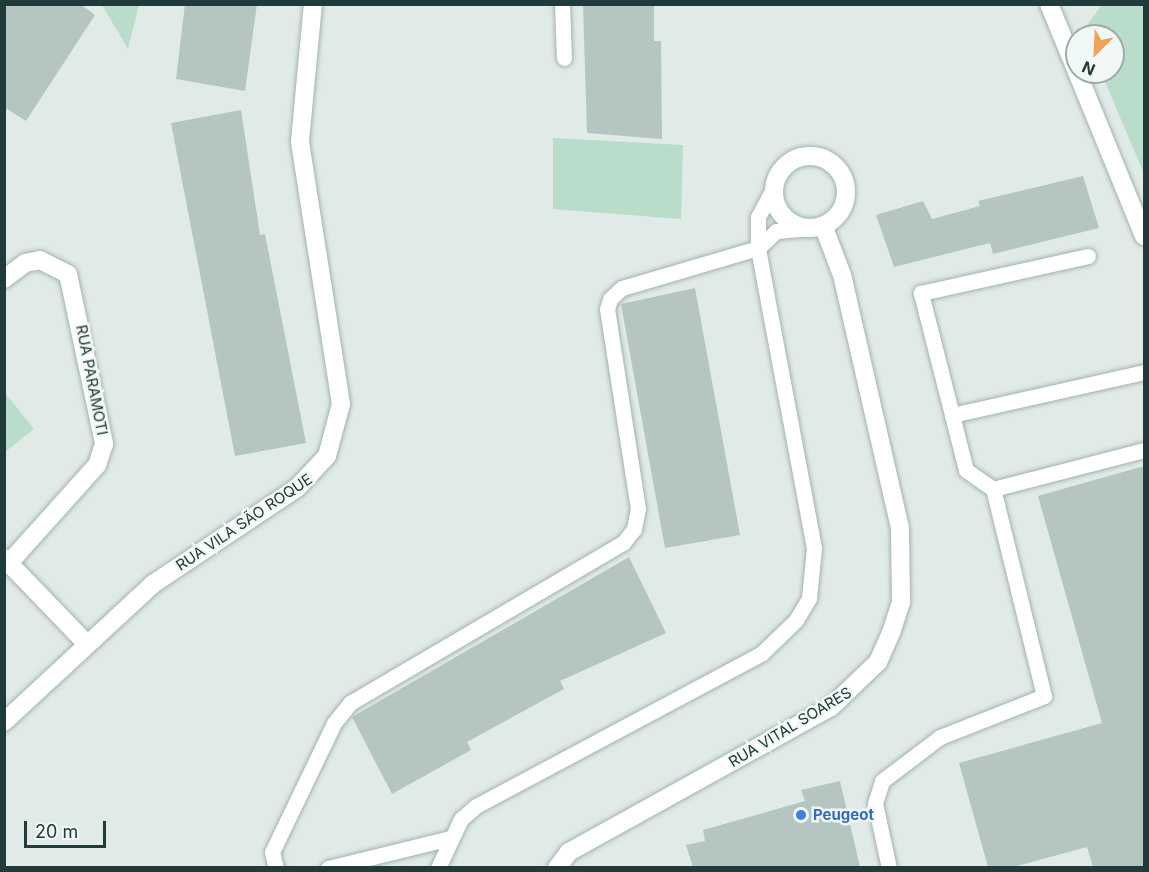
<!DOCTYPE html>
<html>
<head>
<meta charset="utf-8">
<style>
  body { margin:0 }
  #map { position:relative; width:1149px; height:872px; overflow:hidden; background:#e0ebe8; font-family:Inter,sans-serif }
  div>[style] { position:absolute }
  .green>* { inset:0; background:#b9dccb }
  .building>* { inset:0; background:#b5c5c2 }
  .roads { filter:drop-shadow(0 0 2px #a3b3b0) drop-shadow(0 0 2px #a3b3b0) }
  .service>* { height:15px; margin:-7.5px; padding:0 7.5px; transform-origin:7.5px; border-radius:7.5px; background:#fff }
  .minor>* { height:18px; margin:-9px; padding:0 9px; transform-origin:9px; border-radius:9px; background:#fff }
  .minor>.ring { margin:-9px; padding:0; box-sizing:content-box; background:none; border:18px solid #fff; border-radius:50% }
  .dots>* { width:16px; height:16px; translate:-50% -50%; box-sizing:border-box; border:3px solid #f0f7f5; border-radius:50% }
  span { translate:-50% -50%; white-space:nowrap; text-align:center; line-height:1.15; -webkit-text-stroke:5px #f0f7f5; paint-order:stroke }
  .street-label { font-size:15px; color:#213b3a }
  .shop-label { font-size:15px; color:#366cbe; font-weight:700 }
  .left { translate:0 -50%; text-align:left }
  .frame { position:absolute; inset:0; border:6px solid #213b3a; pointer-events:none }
  .north { position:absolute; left:1065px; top:24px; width:60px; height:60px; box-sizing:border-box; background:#f0f7f5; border:2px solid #9dacaa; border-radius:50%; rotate:204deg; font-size:16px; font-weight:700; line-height:24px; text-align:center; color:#213b3a }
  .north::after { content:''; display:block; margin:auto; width:21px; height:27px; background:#efa259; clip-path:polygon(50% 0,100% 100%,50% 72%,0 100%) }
  .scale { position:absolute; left:24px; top:821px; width:82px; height:27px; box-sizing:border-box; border:3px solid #213b3a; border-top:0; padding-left:8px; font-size:18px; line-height:21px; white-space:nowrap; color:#213b3a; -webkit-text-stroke:4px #f0f7f5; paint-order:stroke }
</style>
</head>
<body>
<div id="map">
  <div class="green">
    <div style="clip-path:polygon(102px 5px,139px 5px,128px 49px)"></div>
    <div style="clip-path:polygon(1102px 5px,1144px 5px,1144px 174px,1101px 72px,1113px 72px,1113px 36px,1085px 36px,1083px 30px)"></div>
    <div style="clip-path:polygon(553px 138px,683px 145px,681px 219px,553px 209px)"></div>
    <div style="clip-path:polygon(5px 393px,34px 429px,5px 452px,4px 452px)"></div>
  </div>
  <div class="building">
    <div style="clip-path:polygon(4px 4px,80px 4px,95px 15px,26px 121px,4px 107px)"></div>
    <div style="clip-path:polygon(185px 4px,257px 4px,245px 91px,176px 79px)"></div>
    <div style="clip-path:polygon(583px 4px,654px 4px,654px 41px,661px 41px,662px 139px,587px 133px)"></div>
    <div style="clip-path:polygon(241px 110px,260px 235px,265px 234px,306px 443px,235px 456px,171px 123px)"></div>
    <div style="clip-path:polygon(1083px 176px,1099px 228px,993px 254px,990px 243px,894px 267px,876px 215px,923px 201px,932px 219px,980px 206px,978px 201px)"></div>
    <div style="clip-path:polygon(695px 288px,740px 535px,665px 548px,621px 304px)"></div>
    <div style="clip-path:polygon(1144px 466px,1144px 867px,1093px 867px,1087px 847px,1013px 867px,988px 867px,959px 763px,1102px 723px,1038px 496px)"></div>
    <div style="clip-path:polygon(629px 557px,666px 633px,560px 681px,564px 689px,467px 742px,471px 750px,392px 794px,352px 717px)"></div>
    <div style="clip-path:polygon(840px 781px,860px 867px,693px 867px,686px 845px,705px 841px,703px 830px,805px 801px,801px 790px)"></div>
  </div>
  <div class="roads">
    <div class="service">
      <div style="left:562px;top:4px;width:54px;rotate:87.9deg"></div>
      <div style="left:952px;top:415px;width:197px;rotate:-12.6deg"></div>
      <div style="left:993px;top:489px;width:156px;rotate:-14.5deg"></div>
      <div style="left:276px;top:868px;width:16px;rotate:-104deg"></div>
      <div style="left:272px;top:852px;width:143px;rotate:-64.3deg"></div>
      <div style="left:334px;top:723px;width:26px;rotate:-51deg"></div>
      <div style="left:350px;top:703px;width:316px;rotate:-30.4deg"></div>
      <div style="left:623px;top:543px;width:18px;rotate:-52deg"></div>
      <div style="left:634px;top:529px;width:20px;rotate:-79deg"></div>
      <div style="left:638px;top:509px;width:202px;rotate:-98.8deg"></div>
      <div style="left:607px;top:309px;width:10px;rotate:-73deg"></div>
      <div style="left:610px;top:299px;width:16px;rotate:-43deg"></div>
      <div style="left:622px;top:288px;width:142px;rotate:-16.4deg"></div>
      <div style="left:758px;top:248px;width:25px;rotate:-43deg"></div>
      <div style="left:776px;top:231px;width:35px;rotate:-5deg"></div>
      <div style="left:328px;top:868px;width:126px;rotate:-13.8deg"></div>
      <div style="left:438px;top:868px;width:54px;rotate:-64.9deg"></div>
      <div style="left:461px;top:819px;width:20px;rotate:-41deg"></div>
      <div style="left:476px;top:806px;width:324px;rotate:-28.1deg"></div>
      <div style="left:762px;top:653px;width:47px;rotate:-44.1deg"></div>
      <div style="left:796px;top:620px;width:26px;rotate:-59deg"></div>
      <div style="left:809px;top:598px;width:50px;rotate:-84.3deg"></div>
      <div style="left:814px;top:548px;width:305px;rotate:-100.6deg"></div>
      <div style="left:758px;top:248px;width:31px;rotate:-90deg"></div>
      <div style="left:758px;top:217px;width:36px;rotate:-62deg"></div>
      <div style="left:889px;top:868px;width:66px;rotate:-102.2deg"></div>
      <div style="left:875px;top:803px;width:23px;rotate:-72deg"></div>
      <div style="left:882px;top:781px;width:73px;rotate:-37.2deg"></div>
      <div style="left:940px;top:737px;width:112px;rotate:-21.5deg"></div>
      <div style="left:1044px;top:696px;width:213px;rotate:-103.8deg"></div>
      <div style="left:993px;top:489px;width:33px;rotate:-145deg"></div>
      <div style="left:966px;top:470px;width:183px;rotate:-104.3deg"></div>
      <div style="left:921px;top:293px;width:171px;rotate:-12.5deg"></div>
    </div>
    <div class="minor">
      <div style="left:1049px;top:4px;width:74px;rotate:67.6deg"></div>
      <div style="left:1077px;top:72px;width:177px;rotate:67.8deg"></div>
      <div class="ring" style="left:774px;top:156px;width:54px;height:54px"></div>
      <div style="left:4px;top:279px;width:26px;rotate:-37deg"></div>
      <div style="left:25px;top:263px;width:15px;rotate:-11deg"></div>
      <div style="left:40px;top:260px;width:31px;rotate:27deg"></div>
      <div style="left:68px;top:274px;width:174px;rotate:78deg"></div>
      <div style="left:104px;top:444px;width:22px;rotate:108deg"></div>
      <div style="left:97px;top:465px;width:132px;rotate:131.9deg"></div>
      <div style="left:4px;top:558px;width:118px;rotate:46deg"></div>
      <div style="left:4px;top:722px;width:203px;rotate:-42.8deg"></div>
      <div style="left:153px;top:584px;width:173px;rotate:-33.7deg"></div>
      <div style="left:297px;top:488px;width:44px;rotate:-46.8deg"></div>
      <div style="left:327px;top:456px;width:54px;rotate:-74.9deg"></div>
      <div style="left:341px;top:404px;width:266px;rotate:-98.9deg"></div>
      <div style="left:300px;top:141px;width:138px;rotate:-84.6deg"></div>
      <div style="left:557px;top:868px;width:20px;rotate:-53deg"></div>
      <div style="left:569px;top:852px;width:299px;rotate:-29deg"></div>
      <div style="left:831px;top:707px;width:65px;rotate:-43.8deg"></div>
      <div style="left:878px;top:662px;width:32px;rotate:-66deg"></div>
      <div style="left:891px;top:633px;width:33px;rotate:-72deg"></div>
      <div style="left:901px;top:602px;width:74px;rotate:-90.8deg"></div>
      <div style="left:900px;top:528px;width:260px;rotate:-102.9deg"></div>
      <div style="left:842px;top:275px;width:53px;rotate:-110.8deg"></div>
    </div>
  </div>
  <div class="dots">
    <div style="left:801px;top:815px;background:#3f7fe0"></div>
  </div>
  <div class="street-label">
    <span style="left:92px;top:380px;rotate:79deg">RUA PARAMOTI</span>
    <span style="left:244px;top:522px;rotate:-34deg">RUA VILA SÃO ROQUE</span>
    <span style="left:790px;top:727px;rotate:-31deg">RUA VITAL SOARES</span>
  </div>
  <div class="shop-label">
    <span class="left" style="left:813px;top:815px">Peugeot</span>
  </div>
  <div class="frame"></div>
  <div class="north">N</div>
  <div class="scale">20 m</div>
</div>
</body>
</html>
